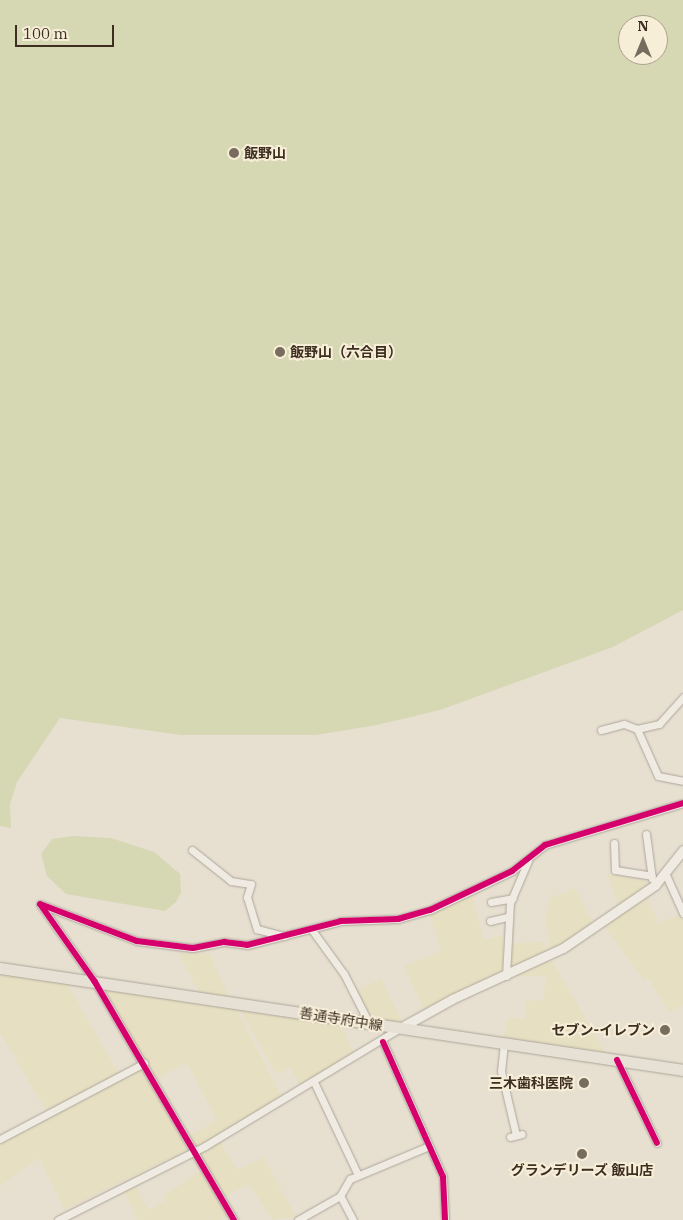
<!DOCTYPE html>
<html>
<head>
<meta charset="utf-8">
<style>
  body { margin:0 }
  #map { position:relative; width:683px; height:1220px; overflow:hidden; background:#e7e0d1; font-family:"IBM Plex Serif","Noto Sans JP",serif }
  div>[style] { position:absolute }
  .farmland>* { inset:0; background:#e6dfc2 }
  .green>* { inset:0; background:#d6d7b3 }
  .roads { filter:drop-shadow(0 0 1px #ada599) drop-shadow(0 0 1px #ada599) }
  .minor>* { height:7px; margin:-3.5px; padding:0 3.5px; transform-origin:3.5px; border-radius:3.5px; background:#efebe3 }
  .tertiary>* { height:9px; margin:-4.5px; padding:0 4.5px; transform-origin:4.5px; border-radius:4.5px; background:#efebe3 }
  .primary>* { height:11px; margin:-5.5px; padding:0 5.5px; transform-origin:5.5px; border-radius:5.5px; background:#e6e1d4 }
  .cycleway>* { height:6px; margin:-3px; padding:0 3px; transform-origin:3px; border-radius:3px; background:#d6006c }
  .dots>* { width:14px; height:14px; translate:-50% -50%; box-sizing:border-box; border:2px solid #f7eed8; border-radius:50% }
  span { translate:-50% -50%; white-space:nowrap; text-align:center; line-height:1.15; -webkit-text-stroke:4px #f7eed8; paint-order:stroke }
  .poi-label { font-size:14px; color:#3d2e20; font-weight:700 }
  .left { translate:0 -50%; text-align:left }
  .right { translate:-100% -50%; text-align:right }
  .street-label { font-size:14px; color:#3d2e20 }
  .north { position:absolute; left:618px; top:15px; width:50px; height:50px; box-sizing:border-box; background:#f7eed8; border:1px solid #ada18e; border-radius:50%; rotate:0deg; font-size:14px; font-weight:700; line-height:20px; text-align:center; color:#3d2e20 }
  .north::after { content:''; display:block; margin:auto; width:18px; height:22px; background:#786c5e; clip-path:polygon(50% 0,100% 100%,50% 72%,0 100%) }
  .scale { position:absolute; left:15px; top:25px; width:99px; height:22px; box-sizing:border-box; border:2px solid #3d2e20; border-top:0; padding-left:6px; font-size:15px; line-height:18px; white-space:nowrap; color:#3d2e20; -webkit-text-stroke:4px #f7eed8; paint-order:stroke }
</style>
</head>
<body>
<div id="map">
  <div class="farmland">
    <div style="clip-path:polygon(607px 874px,645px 880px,648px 885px,618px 905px)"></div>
    <div style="clip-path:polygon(575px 888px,593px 924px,551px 951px,545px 920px,549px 898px)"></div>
    <div style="clip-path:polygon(472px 894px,483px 940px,503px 936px,503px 971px,423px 1009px,404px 966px,441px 951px,430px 915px)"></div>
    <div style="clip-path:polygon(646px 896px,659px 923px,680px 914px,683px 920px,683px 1005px,669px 1012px,648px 978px,644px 980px,603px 925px)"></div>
    <div style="clip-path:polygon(545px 942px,545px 955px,508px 971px,507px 944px)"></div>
    <div style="clip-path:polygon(178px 953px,209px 953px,228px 995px,225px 998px,200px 995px)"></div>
    <div style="clip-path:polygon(551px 959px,595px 1034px,606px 1054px,502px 1040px,508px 1018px,525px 1019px,526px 1001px,544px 1000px,545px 976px,516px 976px)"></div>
    <div style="clip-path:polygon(0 973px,67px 983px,119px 1074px,46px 1111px,0 1033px)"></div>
    <div style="clip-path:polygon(381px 978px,402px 1022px,369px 1020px,354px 992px)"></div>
    <div style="clip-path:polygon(101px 988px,235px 1006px,281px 1096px,195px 1149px,187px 1137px,217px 1120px,187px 1063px,157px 1079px)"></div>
    <div style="clip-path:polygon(239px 1008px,340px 1023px,354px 1053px,300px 1085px,290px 1067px,276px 1074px)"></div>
    <div style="clip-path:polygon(142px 1067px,187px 1150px,65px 1210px,39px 1158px,0 1186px,0 1143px)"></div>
    <div style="clip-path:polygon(219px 1140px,237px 1170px,264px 1157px,296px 1217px,272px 1220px,249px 1184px,224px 1197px,198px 1153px)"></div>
    <div style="clip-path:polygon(203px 1169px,229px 1216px,220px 1220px,137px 1220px,123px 1190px,135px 1185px,148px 1210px,165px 1201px,163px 1196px)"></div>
  </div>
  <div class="green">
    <div style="clip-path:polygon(evenodd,0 0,683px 0,683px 610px,613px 647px,440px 710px,377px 725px,316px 735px,181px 735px,60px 718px,17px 782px,10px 804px,11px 828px,0 826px,0 0,628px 25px,658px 25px,658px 55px,628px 55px,628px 25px)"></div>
    <div style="clip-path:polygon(73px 836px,111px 838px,154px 852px,180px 874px,181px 892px,176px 902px,165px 911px,66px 894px,47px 876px,41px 854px,52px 839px)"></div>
  </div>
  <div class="roads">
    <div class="minor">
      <div style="left:637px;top:729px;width:51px;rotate:65.9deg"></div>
      <div style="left:658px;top:776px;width:25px;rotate:11deg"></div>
      <div style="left:601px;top:730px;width:24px;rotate:-15deg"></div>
      <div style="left:624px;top:724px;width:14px;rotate:21deg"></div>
      <div style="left:637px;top:729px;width:23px;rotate:-13deg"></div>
      <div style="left:659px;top:724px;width:36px;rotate:-48deg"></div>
      <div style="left:646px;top:834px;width:45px;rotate:82.4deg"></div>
      <div style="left:614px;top:843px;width:27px;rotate:88deg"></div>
      <div style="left:615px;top:870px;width:37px;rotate:9deg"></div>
      <div style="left:192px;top:850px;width:50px;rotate:38.5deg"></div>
      <div style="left:231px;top:881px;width:20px;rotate:9deg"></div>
      <div style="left:251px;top:884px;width:14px;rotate:107deg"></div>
      <div style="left:247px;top:897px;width:34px;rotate:73deg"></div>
      <div style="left:257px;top:929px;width:28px;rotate:15deg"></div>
      <div style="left:666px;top:875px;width:42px;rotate:65.9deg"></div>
      <div style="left:491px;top:902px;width:22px;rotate:-10deg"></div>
      <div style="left:490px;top:921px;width:18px;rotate:-13deg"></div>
      <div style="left:312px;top:930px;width:54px;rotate:54deg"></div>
      <div style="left:344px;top:974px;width:55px;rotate:63deg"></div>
      <div style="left:506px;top:976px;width:73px;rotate:-86.9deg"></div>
      <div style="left:510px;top:903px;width:46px;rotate:-66.8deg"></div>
      <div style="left:383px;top:1042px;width:148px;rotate:66deg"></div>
      <div style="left:443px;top:1177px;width:43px;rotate:87.3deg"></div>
      <div style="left:504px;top:1043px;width:28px;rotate:96deg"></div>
      <div style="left:501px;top:1071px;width:66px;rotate:76.8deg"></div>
      <div style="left:617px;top:1060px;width:92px;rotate:64.3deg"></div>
      <div style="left:314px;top:1082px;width:103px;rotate:64.7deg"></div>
      <div style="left:510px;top:1137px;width:12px;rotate:-14deg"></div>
      <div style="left:0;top:1139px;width:163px;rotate:-27.8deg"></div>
      <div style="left:58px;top:1220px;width:165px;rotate:-26.7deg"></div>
      <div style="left:205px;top:1146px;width:228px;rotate:-31.2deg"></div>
      <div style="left:234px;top:1220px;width:276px;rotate:-120.3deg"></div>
      <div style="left:95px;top:982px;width:95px;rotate:-125.2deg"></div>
      <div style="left:40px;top:904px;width:104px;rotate:20.9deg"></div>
      <div style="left:137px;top:941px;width:56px;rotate:7.1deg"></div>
      <div style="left:193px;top:948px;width:32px;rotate:-11deg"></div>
      <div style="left:224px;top:942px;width:23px;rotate:7deg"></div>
      <div style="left:247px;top:945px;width:97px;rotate:-14.3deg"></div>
      <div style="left:341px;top:921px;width:57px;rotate:-2deg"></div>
      <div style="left:398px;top:919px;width:33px;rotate:-16deg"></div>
      <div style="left:430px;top:910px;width:91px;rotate:-25.4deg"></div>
      <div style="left:512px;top:871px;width:42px;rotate:-38.2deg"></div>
      <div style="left:545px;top:845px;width:144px;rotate:-16.9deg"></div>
      <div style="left:298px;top:1220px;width:48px;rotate:-29.7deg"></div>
      <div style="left:353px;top:1220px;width:27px;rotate:-118deg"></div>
      <div style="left:340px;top:1196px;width:20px;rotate:-60deg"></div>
      <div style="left:350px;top:1179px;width:83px;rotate:-22.6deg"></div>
    </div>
    <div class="tertiary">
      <div style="left:400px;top:1028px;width:60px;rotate:-29.1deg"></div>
      <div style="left:452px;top:999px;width:122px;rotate:-24.7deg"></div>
      <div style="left:563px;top:948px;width:112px;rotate:-34.4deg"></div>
      <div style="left:655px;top:885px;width:45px;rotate:-51.3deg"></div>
    </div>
    <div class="primary">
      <div style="left:0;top:968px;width:691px;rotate:8.49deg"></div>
    </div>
  </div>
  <div class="cycleway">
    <div style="left:383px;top:1042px;width:148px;rotate:66deg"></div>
    <div style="left:443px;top:1177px;width:43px;rotate:87.3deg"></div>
    <div style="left:617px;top:1060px;width:92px;rotate:64.3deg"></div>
    <div style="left:234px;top:1220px;width:276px;rotate:-120.3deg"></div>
    <div style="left:95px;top:982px;width:95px;rotate:-125.2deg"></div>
    <div style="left:40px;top:904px;width:104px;rotate:20.9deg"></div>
    <div style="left:137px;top:941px;width:56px;rotate:7.1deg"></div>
    <div style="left:193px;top:948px;width:32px;rotate:-11deg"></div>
    <div style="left:224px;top:942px;width:23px;rotate:7deg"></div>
    <div style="left:247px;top:945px;width:97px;rotate:-14.3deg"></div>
    <div style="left:341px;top:921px;width:57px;rotate:-2deg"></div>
    <div style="left:398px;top:919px;width:33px;rotate:-16deg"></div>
    <div style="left:430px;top:910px;width:91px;rotate:-25.4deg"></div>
    <div style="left:512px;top:871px;width:42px;rotate:-38.2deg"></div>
    <div style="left:545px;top:845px;width:144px;rotate:-16.9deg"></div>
  </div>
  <div class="dots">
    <div style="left:234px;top:153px;background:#786c5e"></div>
    <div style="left:280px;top:352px;background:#786c5e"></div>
    <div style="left:665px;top:1030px;background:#786c5e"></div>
    <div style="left:584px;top:1083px;background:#786c5e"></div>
    <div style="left:582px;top:1154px;background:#786c5e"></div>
  </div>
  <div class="poi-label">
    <span class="left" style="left:244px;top:153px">飯野山</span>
    <span class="left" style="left:290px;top:352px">飯野山（六合目）</span>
    <span class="right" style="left:655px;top:1030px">セブン-イレブン</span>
    <span class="right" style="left:573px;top:1083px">三木歯科医院</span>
    <span style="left:582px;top:1170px">グランデリーズ 飯山店</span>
  </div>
  <div class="street-label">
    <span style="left:341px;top:1019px;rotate:9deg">善通寺府中線</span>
  </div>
  <div class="north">N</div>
  <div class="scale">100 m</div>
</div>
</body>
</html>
